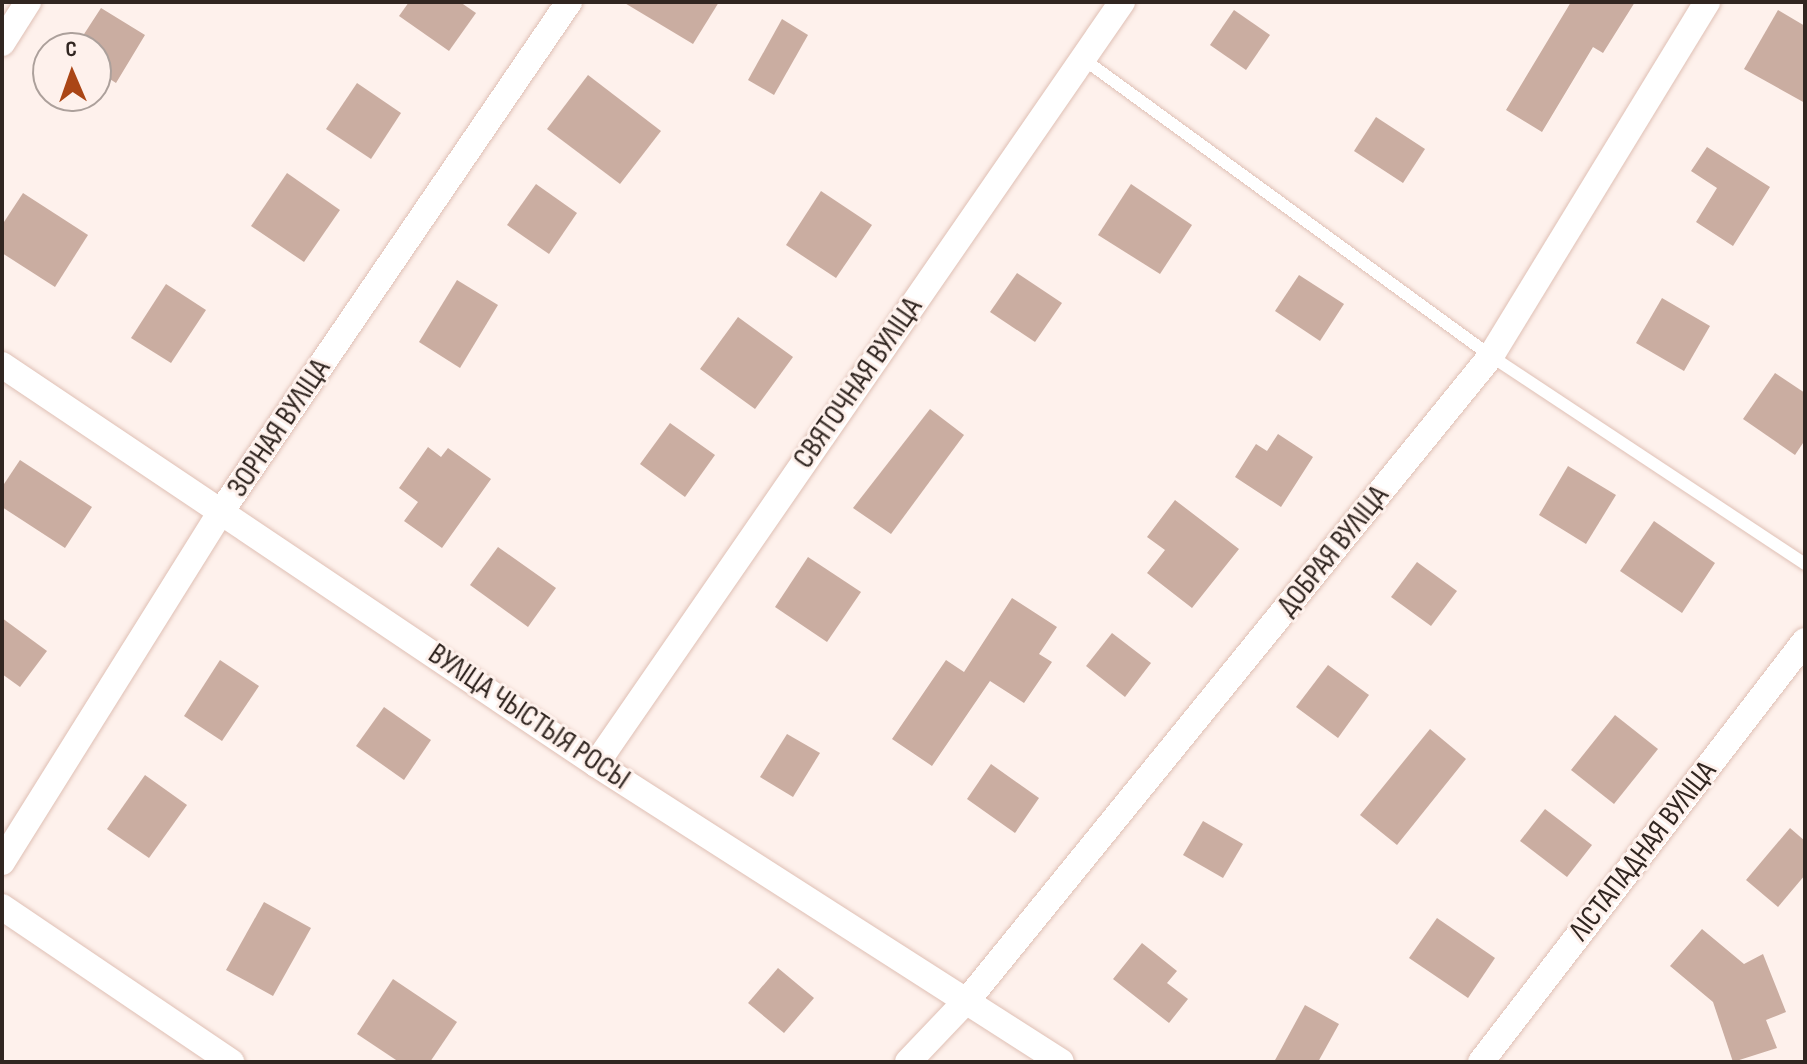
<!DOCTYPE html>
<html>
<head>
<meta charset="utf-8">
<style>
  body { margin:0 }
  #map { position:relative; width:1807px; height:1064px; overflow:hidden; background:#fef1ec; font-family:"Sofia Sans Condensed",sans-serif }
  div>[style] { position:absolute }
  .building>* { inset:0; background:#caada1 }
  .roads { filter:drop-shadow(0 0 2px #dfc0b5) drop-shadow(0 0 2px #dfc0b5) }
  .service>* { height:12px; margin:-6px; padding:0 6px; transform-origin:6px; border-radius:6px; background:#fff }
  .minor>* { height:26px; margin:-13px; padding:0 13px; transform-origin:13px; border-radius:13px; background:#fff }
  span { translate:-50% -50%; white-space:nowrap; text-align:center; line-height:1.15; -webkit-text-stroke:6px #fef1ec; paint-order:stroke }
  .street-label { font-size:30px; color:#312621 }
  .frame { position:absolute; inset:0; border:4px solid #312621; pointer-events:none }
  .north { position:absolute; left:32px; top:32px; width:80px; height:80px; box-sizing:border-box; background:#fef1ec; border:2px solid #aca09b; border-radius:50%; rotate:358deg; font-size:22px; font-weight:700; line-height:32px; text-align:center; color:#312621 }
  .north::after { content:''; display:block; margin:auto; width:28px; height:36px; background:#aa4616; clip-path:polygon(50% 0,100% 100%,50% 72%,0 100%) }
</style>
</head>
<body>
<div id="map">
  <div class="building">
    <div style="clip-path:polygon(409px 2px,460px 2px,476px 13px,449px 51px,399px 16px)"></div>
    <div style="clip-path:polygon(623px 2px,719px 2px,693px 44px)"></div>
    <div style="clip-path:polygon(1571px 2px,1635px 2px,1603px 53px,1593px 47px,1542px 132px,1506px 110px)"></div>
    <div style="clip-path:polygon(101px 8px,145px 35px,116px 83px,96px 70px,96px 48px,75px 48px)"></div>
    <div style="clip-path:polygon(1234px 10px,1270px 35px,1246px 70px,1210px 45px)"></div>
    <div style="clip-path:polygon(1778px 10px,1805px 26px,1805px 103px,1744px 69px)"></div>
    <div style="clip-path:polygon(782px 19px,808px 35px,774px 95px,748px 80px)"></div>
    <div style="clip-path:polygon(588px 75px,661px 131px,620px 184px,547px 129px)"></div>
    <div style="clip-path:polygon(357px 83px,401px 113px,371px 159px,326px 129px)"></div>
    <div style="clip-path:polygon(1376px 117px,1425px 149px,1403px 183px,1354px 151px)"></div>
    <div style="clip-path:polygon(1707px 147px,1770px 187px,1733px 246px,1696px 222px,1717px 188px,1691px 171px)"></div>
    <div style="clip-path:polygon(287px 173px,340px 210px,304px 262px,251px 226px)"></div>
    <div style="clip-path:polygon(536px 184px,577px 213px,549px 254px,507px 225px)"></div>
    <div style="clip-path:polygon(1131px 184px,1192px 225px,1160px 274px,1098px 235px)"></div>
    <div style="clip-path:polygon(821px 191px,872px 225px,836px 278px,786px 245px)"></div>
    <div style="clip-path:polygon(23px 193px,88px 235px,55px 287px,2px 253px,2px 225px)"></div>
    <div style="clip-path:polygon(1017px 273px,1062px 303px,1035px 342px,990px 312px)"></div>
    <div style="clip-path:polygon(1299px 275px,1344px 304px,1320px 341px,1275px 311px)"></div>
    <div style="clip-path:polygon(457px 280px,498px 305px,460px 368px,419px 342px)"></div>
    <div style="clip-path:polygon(166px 284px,206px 310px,171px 363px,131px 338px)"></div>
    <div style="clip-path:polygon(1662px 298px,1710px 326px,1684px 371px,1636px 343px)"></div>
    <div style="clip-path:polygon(738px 317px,793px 357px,755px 409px,700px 369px)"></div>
    <div style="clip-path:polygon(1775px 373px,1805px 393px,1805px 440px,1795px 455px,1743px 419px)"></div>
    <div style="clip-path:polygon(930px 409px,964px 435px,891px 534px,853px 508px)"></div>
    <div style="clip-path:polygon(670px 423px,715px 455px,685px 497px,640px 464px)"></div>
    <div style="clip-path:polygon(1278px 434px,1313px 457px,1281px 507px,1235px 477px,1256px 444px,1267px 451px)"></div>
    <div style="clip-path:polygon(428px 447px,441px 457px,448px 448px,491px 479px,442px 548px,404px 521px,418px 502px,399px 488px)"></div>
    <div style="clip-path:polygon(20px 460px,92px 507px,65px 548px,2px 507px,2px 487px)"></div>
    <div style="clip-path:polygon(1568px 466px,1616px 495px,1586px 544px,1539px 515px)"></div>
    <div style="clip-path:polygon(1175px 500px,1239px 549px,1192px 608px,1147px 573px,1165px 550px,1147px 537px)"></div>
    <div style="clip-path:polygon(1654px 521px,1715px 563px,1682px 613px,1620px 571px)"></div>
    <div style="clip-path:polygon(498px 547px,556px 588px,528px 627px,470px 585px)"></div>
    <div style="clip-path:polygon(808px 557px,861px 592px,827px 642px,775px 607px)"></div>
    <div style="clip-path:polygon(1417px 562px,1457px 591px,1431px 626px,1391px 597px)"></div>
    <div style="clip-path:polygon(1012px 598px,1057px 627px,1039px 654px,1052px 662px,1024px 703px,990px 681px,932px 766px,892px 739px,946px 660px,964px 672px)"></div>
    <div style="clip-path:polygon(2px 618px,47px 651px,20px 687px,2px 674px)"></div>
    <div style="clip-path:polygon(1112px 633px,1151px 663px,1125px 697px,1086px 666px)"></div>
    <div style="clip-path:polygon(220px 660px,259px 686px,222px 741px,184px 716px)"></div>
    <div style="clip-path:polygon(1328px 665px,1369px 695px,1338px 738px,1296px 707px)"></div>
    <div style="clip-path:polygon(384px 707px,431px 740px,404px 780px,356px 746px)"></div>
    <div style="clip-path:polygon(1615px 715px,1658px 749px,1614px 804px,1571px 770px)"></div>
    <div style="clip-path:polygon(1430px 729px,1466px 759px,1397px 845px,1360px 815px)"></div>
    <div style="clip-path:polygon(787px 734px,820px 753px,793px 797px,760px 777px)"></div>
    <div style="clip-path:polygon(991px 764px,1039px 798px,1015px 833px,967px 799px)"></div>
    <div style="clip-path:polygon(145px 775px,187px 805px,149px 858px,107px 829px)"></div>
    <div style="clip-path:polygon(1545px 809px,1592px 845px,1567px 877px,1520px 841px)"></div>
    <div style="clip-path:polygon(1203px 821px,1243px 844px,1223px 878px,1183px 855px)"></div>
    <div style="clip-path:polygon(1790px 828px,1805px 841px,1805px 875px,1778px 907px,1746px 880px)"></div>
    <div style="clip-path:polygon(264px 902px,311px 928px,273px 996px,226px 970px)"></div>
    <div style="clip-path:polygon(1437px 918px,1495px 958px,1468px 998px,1409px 958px)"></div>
    <div style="clip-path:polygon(1702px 929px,1744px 964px,1763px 954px,1786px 1012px,1766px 1020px,1777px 1048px,1733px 1062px,1713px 1002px,1670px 966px)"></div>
    <div style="clip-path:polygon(1142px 943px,1177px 971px,1167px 983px,1188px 999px,1169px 1023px,1113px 979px)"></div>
    <div style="clip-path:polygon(778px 968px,814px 998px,784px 1033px,748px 1003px)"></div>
    <div style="clip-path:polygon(393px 979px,457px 1022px,430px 1062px,399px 1062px,357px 1034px)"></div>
    <div style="clip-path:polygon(1305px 1005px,1339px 1024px,1318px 1062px,1274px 1062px)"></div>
  </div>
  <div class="roads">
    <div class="service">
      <div style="left:1082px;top:58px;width:506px;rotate:36.08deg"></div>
      <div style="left:1491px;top:356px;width:377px;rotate:33.5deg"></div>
    </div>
    <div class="minor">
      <div style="left:2px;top:43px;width:49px;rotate:-57.6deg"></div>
      <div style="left:2px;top:365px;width:716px;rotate:33.89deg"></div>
      <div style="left:596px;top:764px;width:552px;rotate:32.65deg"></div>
      <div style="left:596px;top:764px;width:926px;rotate:-55.38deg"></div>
      <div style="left:2px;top:862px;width:416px;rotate:-58deg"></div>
      <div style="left:223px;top:509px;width:614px;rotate:-55.69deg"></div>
      <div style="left:2px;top:907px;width:277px;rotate:34.1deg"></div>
      <div style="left:908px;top:1062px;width:90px;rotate:-46.4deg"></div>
      <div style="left:970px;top:997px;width:826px;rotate:-50.9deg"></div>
      <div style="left:1491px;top:356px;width:415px;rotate:-58.6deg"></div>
      <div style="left:1481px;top:1062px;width:531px;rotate:-52.42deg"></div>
    </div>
  </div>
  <div class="street-label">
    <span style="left:858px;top:383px;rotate:-55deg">СВЯТОЧНАЯ ВУЛІЦА</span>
    <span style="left:279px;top:428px;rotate:-56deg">ЗОРНАЯ ВУЛІЦА</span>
    <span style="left:1333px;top:551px;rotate:-51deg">ДОБРАЯ ВУЛІЦА</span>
    <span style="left:529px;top:717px;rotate:34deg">ВУЛІЦА ЧЫСТЫЯ РОСЫ</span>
    <span style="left:1643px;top:851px;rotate:-52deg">ЛІСТАПАДНАЯ ВУЛІЦА</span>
  </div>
  <div class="frame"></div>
  <div class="north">С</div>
</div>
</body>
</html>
